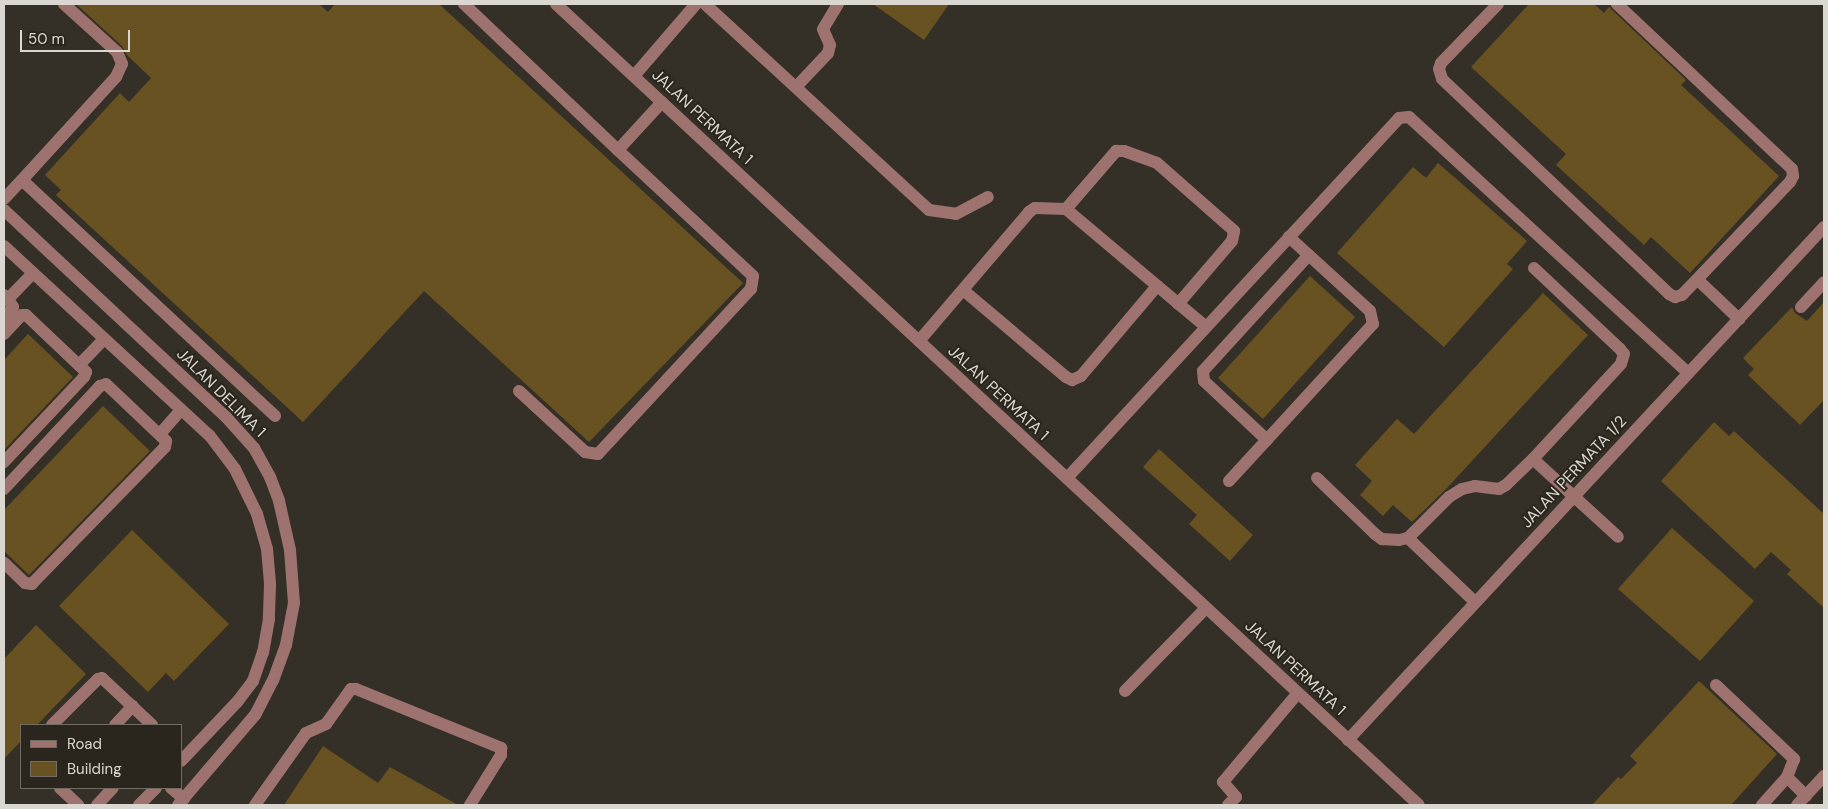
<!DOCTYPE html>
<html>
<head>
<meta charset="utf-8">
<style>
  body { margin:0 }
  #map { position:relative; width:1828px; height:809px; overflow:hidden; background:#353027; font-family:"DM Sans",sans-serif }
  div>[style] { position:absolute }
  .building>* { inset:0; background:#695221 }
  .minor>* { height:12px; margin:-6px; padding:0 6px; transform-origin:6px; border-radius:6px; background:#9e736f }
  span { translate:-50% -50%; white-space:nowrap; text-align:center; line-height:1.15; -webkit-text-stroke:4px #2b261d; paint-order:stroke }
  .street-label { font-size:16px; color:#dad7d1 }
  .frame { position:absolute; inset:0; border:5px solid #dad7d1; pointer-events:none }
  .legend { position:absolute; left:20px; top:724px; width:162px; height:65px; box-sizing:border-box; background:#2b261d; border:1px solid #716d65; margin:0; padding:6px 9px; list-style:none; font-size:15px; color:#dad7d1 }
  .legend li { display:flex; align-items:center; gap:10px; height:25px }
  .legend b { width:25px; border:1px solid #716d65 }
  .scale { position:absolute; left:20px; top:30px; width:110px; height:22px; box-sizing:border-box; border:2px solid #dad7d1; border-top:0; padding-left:6px; font-size:15px; line-height:18px; white-space:nowrap; color:#dad7d1; -webkit-text-stroke:4px #2b261d; paint-order:stroke }
</style>
</head>
<body>
<div id="map">
  <div class="building">
    <div style="clip-path:polygon(76px 4px,319px 4px,328px 12px,335px 4px,439px 4px,743px 283px,589px 442px,424px 291px,303px 422px,56px 195px,61px 190px,45px 175px,120px 93px,129px 102px,151px 78px,127px 55px,122px 46px)"></div>
    <div style="clip-path:polygon(873px 4px,949px 4px,924px 40px)"></div>
    <div style="clip-path:polygon(1529px 4px,1594px 4px,1604px 13px,1609px 7px,1686px 80px,1681px 85px,1779px 176px,1690px 273px,1651px 237px,1644px 245px,1556px 165px,1566px 154px,1471px 67px)"></div>
    <div style="clip-path:polygon(1438px 163px,1527px 241px,1507px 264px,1513px 269px,1444px 347px,1337px 253px,1413px 167px,1426px 178px)"></div>
    <div style="clip-path:polygon(1310px 276px,1355px 317px,1263px 419px,1218px 378px)"></div>
    <div style="clip-path:polygon(1543px 293px,1588px 335px,1447px 488px,1412px 522px,1393px 505px,1383px 516px,1360px 495px,1372px 481px,1355px 465px,1397px 419px,1414px 434px)"></div>
    <div style="clip-path:polygon(1824px 302px,1824px 400px,1800px 425px,1748px 375px,1754px 369px,1743px 358px,1792px 307px,1795px 313px,1807px 321px)"></div>
    <div style="clip-path:polygon(28px 334px,73px 377px,4px 450px,4px 360px)"></div>
    <div style="clip-path:polygon(103px 406px,150px 451px,29px 575px,4px 551px,4px 510px)"></div>
    <div style="clip-path:polygon(1714px 422px,1729px 436px,1734px 431px,1824px 514px,1824px 608px,1787px 574px,1791px 570px,1771px 552px,1755px 569px,1661px 481px)"></div>
    <div style="clip-path:polygon(1159px 449px,1253px 535px,1230px 561px,1189px 524px,1197px 515px,1143px 467px)"></div>
    <div style="clip-path:polygon(1672px 528px,1754px 601px,1700px 661px,1618px 589px)"></div>
    <div style="clip-path:polygon(132px 530px,229px 624px,174px 681px,166px 673px,148px 692px,59px 606px)"></div>
    <div style="clip-path:polygon(36px 625px,86px 674px,37px 725px,21px 725px,21px 741px,4px 759px,4px 659px)"></div>
    <div style="clip-path:polygon(1699px 681px,1777px 754px,1731px 805px,1592px 805px,1618px 777px,1621px 779px,1637px 763px,1630px 756px)"></div>
    <div style="clip-path:polygon(323px 746px,378px 783px,390px 767px,458px 805px,284px 805px)"></div>
  </div>
  <div class="minor">
    <div style="left:64px;top:4px;width:72px;rotate:42.2deg"></div>
    <div style="left:117px;top:52px;width:13px;rotate:67deg"></div>
    <div style="left:122px;top:64px;width:14px;rotate:115deg"></div>
    <div style="left:116px;top:77px;width:139px;rotate:132.4deg"></div>
    <div style="left:22px;top:180px;width:346px;rotate:43deg"></div>
    <div style="left:464px;top:4px;width:212px;rotate:43.5deg"></div>
    <div style="left:556px;top:4px;width:1177px;rotate:42.87deg"></div>
    <div style="left:705px;top:4px;width:304px;rotate:42.6deg"></div>
    <div style="left:929px;top:210px;width:27px;rotate:8deg"></div>
    <div style="left:956px;top:214px;width:36px;rotate:-28deg"></div>
    <div style="left:1498px;top:4px;width:82px;rotate:134deg"></div>
    <div style="left:1441px;top:63px;width:6px;rotate:108deg"></div>
    <div style="left:1439px;top:69px;width:10px;rotate:73deg"></div>
    <div style="left:1442px;top:79px;width:313px;rotate:43.4deg"></div>
    <div style="left:1669px;top:294px;width:7px;rotate:27deg"></div>
    <div style="left:1675px;top:297px;width:7px;rotate:-16deg"></div>
    <div style="left:1682px;top:295px;width:156px;rotate:-46.3deg"></div>
    <div style="left:1790px;top:182px;width:7px;rotate:-63deg"></div>
    <div style="left:1793px;top:176px;width:7px;rotate:-98deg"></div>
    <div style="left:1792px;top:169px;width:241px;rotate:-136.7deg"></div>
    <div style="left:634px;top:76px;width:95px;rotate:-49.3deg"></div>
    <div style="left:796px;top:87px;width:47px;rotate:-46.7deg"></div>
    <div style="left:828px;top:53px;width:8px;rotate:-76deg"></div>
    <div style="left:830px;top:45px;width:17px;rotate:-114deg"></div>
    <div style="left:823px;top:29px;width:29px;rotate:-59deg"></div>
    <div style="left:4px;top:199px;width:26px;rotate:-47deg"></div>
    <div style="left:1066px;top:209px;width:183px;rotate:40.1deg"></div>
    <div style="left:4px;top:210px;width:304px;rotate:43deg"></div>
    <div style="left:226px;top:417px;width:42px;rotate:47.9deg"></div>
    <div style="left:254px;top:448px;width:33px;rotate:61deg"></div>
    <div style="left:270px;top:477px;width:26px;rotate:69deg"></div>
    <div style="left:279px;top:501px;width:50px;rotate:77.3deg"></div>
    <div style="left:290px;top:550px;width:53px;rotate:85.7deg"></div>
    <div style="left:294px;top:603px;width:43px;rotate:100.8deg"></div>
    <div style="left:286px;top:645px;width:37px;rotate:110deg"></div>
    <div style="left:273px;top:680px;width:39px;rotate:117deg"></div>
    <div style="left:255px;top:715px;width:118px;rotate:130.5deg"></div>
    <div style="left:4px;top:246px;width:280px;rotate:42.7deg"></div>
    <div style="left:210px;top:436px;width:41px;rotate:52.9deg"></div>
    <div style="left:235px;top:469px;width:50px;rotate:63.9deg"></div>
    <div style="left:257px;top:514px;width:36px;rotate:74deg"></div>
    <div style="left:267px;top:549px;width:36px;rotate:85deg"></div>
    <div style="left:270px;top:585px;width:34px;rotate:92deg"></div>
    <div style="left:269px;top:619px;width:34px;rotate:100deg"></div>
    <div style="left:263px;top:652px;width:31px;rotate:109deg"></div>
    <div style="left:253px;top:681px;width:25px;rotate:127deg"></div>
    <div style="left:238px;top:701px;width:83px;rotate:133.5deg"></div>
    <div style="left:1534px;top:268px;width:118px;rotate:43.3deg"></div>
    <div style="left:1620px;top:349px;width:6px;rotate:51deg"></div>
    <div style="left:1624px;top:354px;width:10px;rotate:107deg"></div>
    <div style="left:1621px;top:364px;width:129px;rotate:132.8deg"></div>
    <div style="left:1533px;top:459px;width:115px;rotate:42.5deg"></div>
    <div style="left:1698px;top:280px;width:57px;rotate:43.6deg"></div>
    <div style="left:963px;top:290px;width:135px;rotate:40.2deg"></div>
    <div style="left:1066px;top:377px;width:7px;rotate:27deg"></div>
    <div style="left:1072px;top:380px;width:10px;rotate:-24deg"></div>
    <div style="left:1081px;top:376px;width:118px;rotate:-49.8deg"></div>
    <div style="left:4px;top:295px;width:6px;rotate:45deg"></div>
    <div style="left:8px;top:299px;width:36px;rotate:-46deg"></div>
    <div style="left:1801px;top:307px;width:34px;rotate:-47deg"></div>
    <div style="left:4px;top:319px;width:15px;rotate:-53deg"></div>
    <div style="left:13px;top:307px;width:9px;rotate:-122deg"></div>
    <div style="left:4px;top:334px;width:26px;rotate:-47deg"></div>
    <div style="left:22px;top:315px;width:4px"></div>
    <div style="left:26px;top:315px;width:83px;rotate:43.5deg"></div>
    <div style="left:86px;top:372px;width:5px;rotate:112deg"></div>
    <div style="left:84px;top:377px;width:117px;rotate:133.3deg"></div>
    <div style="left:919px;top:341px;width:170px;rotate:-49.5deg"></div>
    <div style="left:1029px;top:212px;width:7px;rotate:-34deg"></div>
    <div style="left:1035px;top:208px;width:31px;rotate:2deg"></div>
    <div style="left:1066px;top:209px;width:77px;rotate:-49.2deg"></div>
    <div style="left:1116px;top:151px;width:8px"></div>
    <div style="left:1124px;top:151px;width:35px;rotate:20deg"></div>
    <div style="left:1157px;top:163px;width:103px;rotate:41.4deg"></div>
    <div style="left:1234px;top:231px;width:10px;rotate:101deg"></div>
    <div style="left:1232px;top:241px;width:83px;rotate:130.6deg"></div>
    <div style="left:80px;top:364px;width:35px;rotate:-46deg"></div>
    <div style="left:519px;top:391px;width:90px;rotate:42.7deg"></div>
    <div style="left:585px;top:452px;width:13px;rotate:9deg"></div>
    <div style="left:598px;top:454px;width:225px;rotate:-47.2deg"></div>
    <div style="left:751px;top:289px;width:13px;rotate:-81deg"></div>
    <div style="left:753px;top:276px;width:185px;rotate:-137deg"></div>
    <div style="left:618px;top:150px;width:65px;rotate:-47.5deg"></div>
    <div style="left:160px;top:434px;width:32px;rotate:-49deg"></div>
    <div style="left:1267px;top:440px;width:86px;rotate:-136.9deg"></div>
    <div style="left:1204px;top:381px;width:10px;rotate:-96deg"></div>
    <div style="left:1203px;top:371px;width:157px;rotate:-47.6deg"></div>
    <div style="left:1067px;top:478px;width:490px;rotate:-47.3deg"></div>
    <div style="left:1399px;top:118px;width:10px;rotate:-6deg"></div>
    <div style="left:1409px;top:117px;width:379px;rotate:42.5deg"></div>
    <div style="left:1317px;top:478px;width:81px;rotate:44deg"></div>
    <div style="left:1375px;top:534px;width:9px;rotate:36deg"></div>
    <div style="left:1382px;top:539px;width:17px;rotate:3deg"></div>
    <div style="left:1399px;top:540px;width:9px;rotate:-13deg"></div>
    <div style="left:1229px;top:481px;width:213px;rotate:-47.5deg"></div>
    <div style="left:1373px;top:324px;width:13px;rotate:-103deg"></div>
    <div style="left:1370px;top:311px;width:110px;rotate:-137.6deg"></div>
    <div style="left:4px;top:489px;width:141px;rotate:-47deg"></div>
    <div style="left:100px;top:386px;width:6px;rotate:-18deg"></div>
    <div style="left:106px;top:384px;width:83px;rotate:43.5deg"></div>
    <div style="left:166px;top:441px;width:6px;rotate:99deg"></div>
    <div style="left:165px;top:447px;width:191px;rotate:134.2deg"></div>
    <div style="left:32px;top:584px;width:7px;rotate:-172deg"></div>
    <div style="left:25px;top:583px;width:29px;rotate:-136deg"></div>
    <div style="left:1475px;top:602px;width:93px;rotate:-136.3deg"></div>
    <div style="left:1408px;top:538px;width:58px;rotate:-45deg"></div>
    <div style="left:1449px;top:497px;width:15px;rotate:-32deg"></div>
    <div style="left:1462px;top:489px;width:13px;rotate:-13deg"></div>
    <div style="left:1475px;top:486px;width:24px;rotate:7deg"></div>
    <div style="left:1499px;top:489px;width:8px;rotate:-30deg"></div>
    <div style="left:1506px;top:485px;width:37px;rotate:-44deg"></div>
    <div style="left:1716px;top:685px;width:108px;rotate:43.5deg"></div>
    <div style="left:1794px;top:759px;width:19px;rotate:111deg"></div>
    <div style="left:1787px;top:777px;width:27px;rotate:45deg"></div>
    <div style="left:1125px;top:691px;width:116px;rotate:-45.7deg"></div>
    <div style="left:52px;top:725px;width:65px;rotate:-45deg"></div>
    <div style="left:98px;top:679px;width:4px;rotate:-14deg"></div>
    <div style="left:102px;top:678px;width:69px;rotate:43.2deg"></div>
    <div style="left:115px;top:725px;width:26px;rotate:-47deg"></div>
    <div style="left:1348px;top:740px;width:700px;rotate:-47.14deg"></div>
    <div style="left:60px;top:788px;width:25px;rotate:43deg"></div>
    <div style="left:171px;top:788px;width:17px;rotate:40deg"></div>
    <div style="left:97px;top:805px;width:23px;rotate:-47deg"></div>
    <div style="left:139px;top:805px;width:24px;rotate:-45deg"></div>
    <div style="left:255px;top:805px;width:88px;rotate:-54.7deg"></div>
    <div style="left:306px;top:733px;width:22px;rotate:-24deg"></div>
    <div style="left:326px;top:724px;width:43px;rotate:-54.5deg"></div>
    <div style="left:351px;top:689px;width:5px"></div>
    <div style="left:356px;top:689px;width:157px;rotate:22.1deg"></div>
    <div style="left:501px;top:748px;width:7px;rotate:90deg"></div>
    <div style="left:501px;top:755px;width:59px;rotate:121.8deg"></div>
    <div style="left:1228px;top:805px;width:11px;rotate:-45deg"></div>
    <div style="left:1236px;top:797px;width:20px;rotate:-131deg"></div>
    <div style="left:1223px;top:782px;width:116px;rotate:-49.9deg"></div>
    <div style="left:1762px;top:805px;width:38px;rotate:-48deg"></div>
    <div style="left:1797px;top:805px;width:40px;rotate:-47deg"></div>
  </div>
  <div class="street-label">
    <span style="left:702px;top:117px;rotate:43deg">JALAN PERMATA 1</span>
    <span style="left:221px;top:393px;rotate:45deg">JALAN DELIMA 1</span>
    <span style="left:998px;top:393px;rotate:43deg">JALAN PERMATA 1</span>
    <span style="left:1574px;top:472px;rotate:-47deg">JALAN PERMATA 1/2</span>
    <span style="left:1295px;top:668px;rotate:43deg">JALAN PERMATA 1</span>
  </div>
  <div class="frame"></div>
  <ul class="legend">
  <li><b style="height:6px;background:#9e736f"></b>Road</li>
  <li><b style="height:14px;background:#695221"></b>Building</li>
  </ul>
  <div class="scale">50 m</div>
</div>
</body>
</html>
